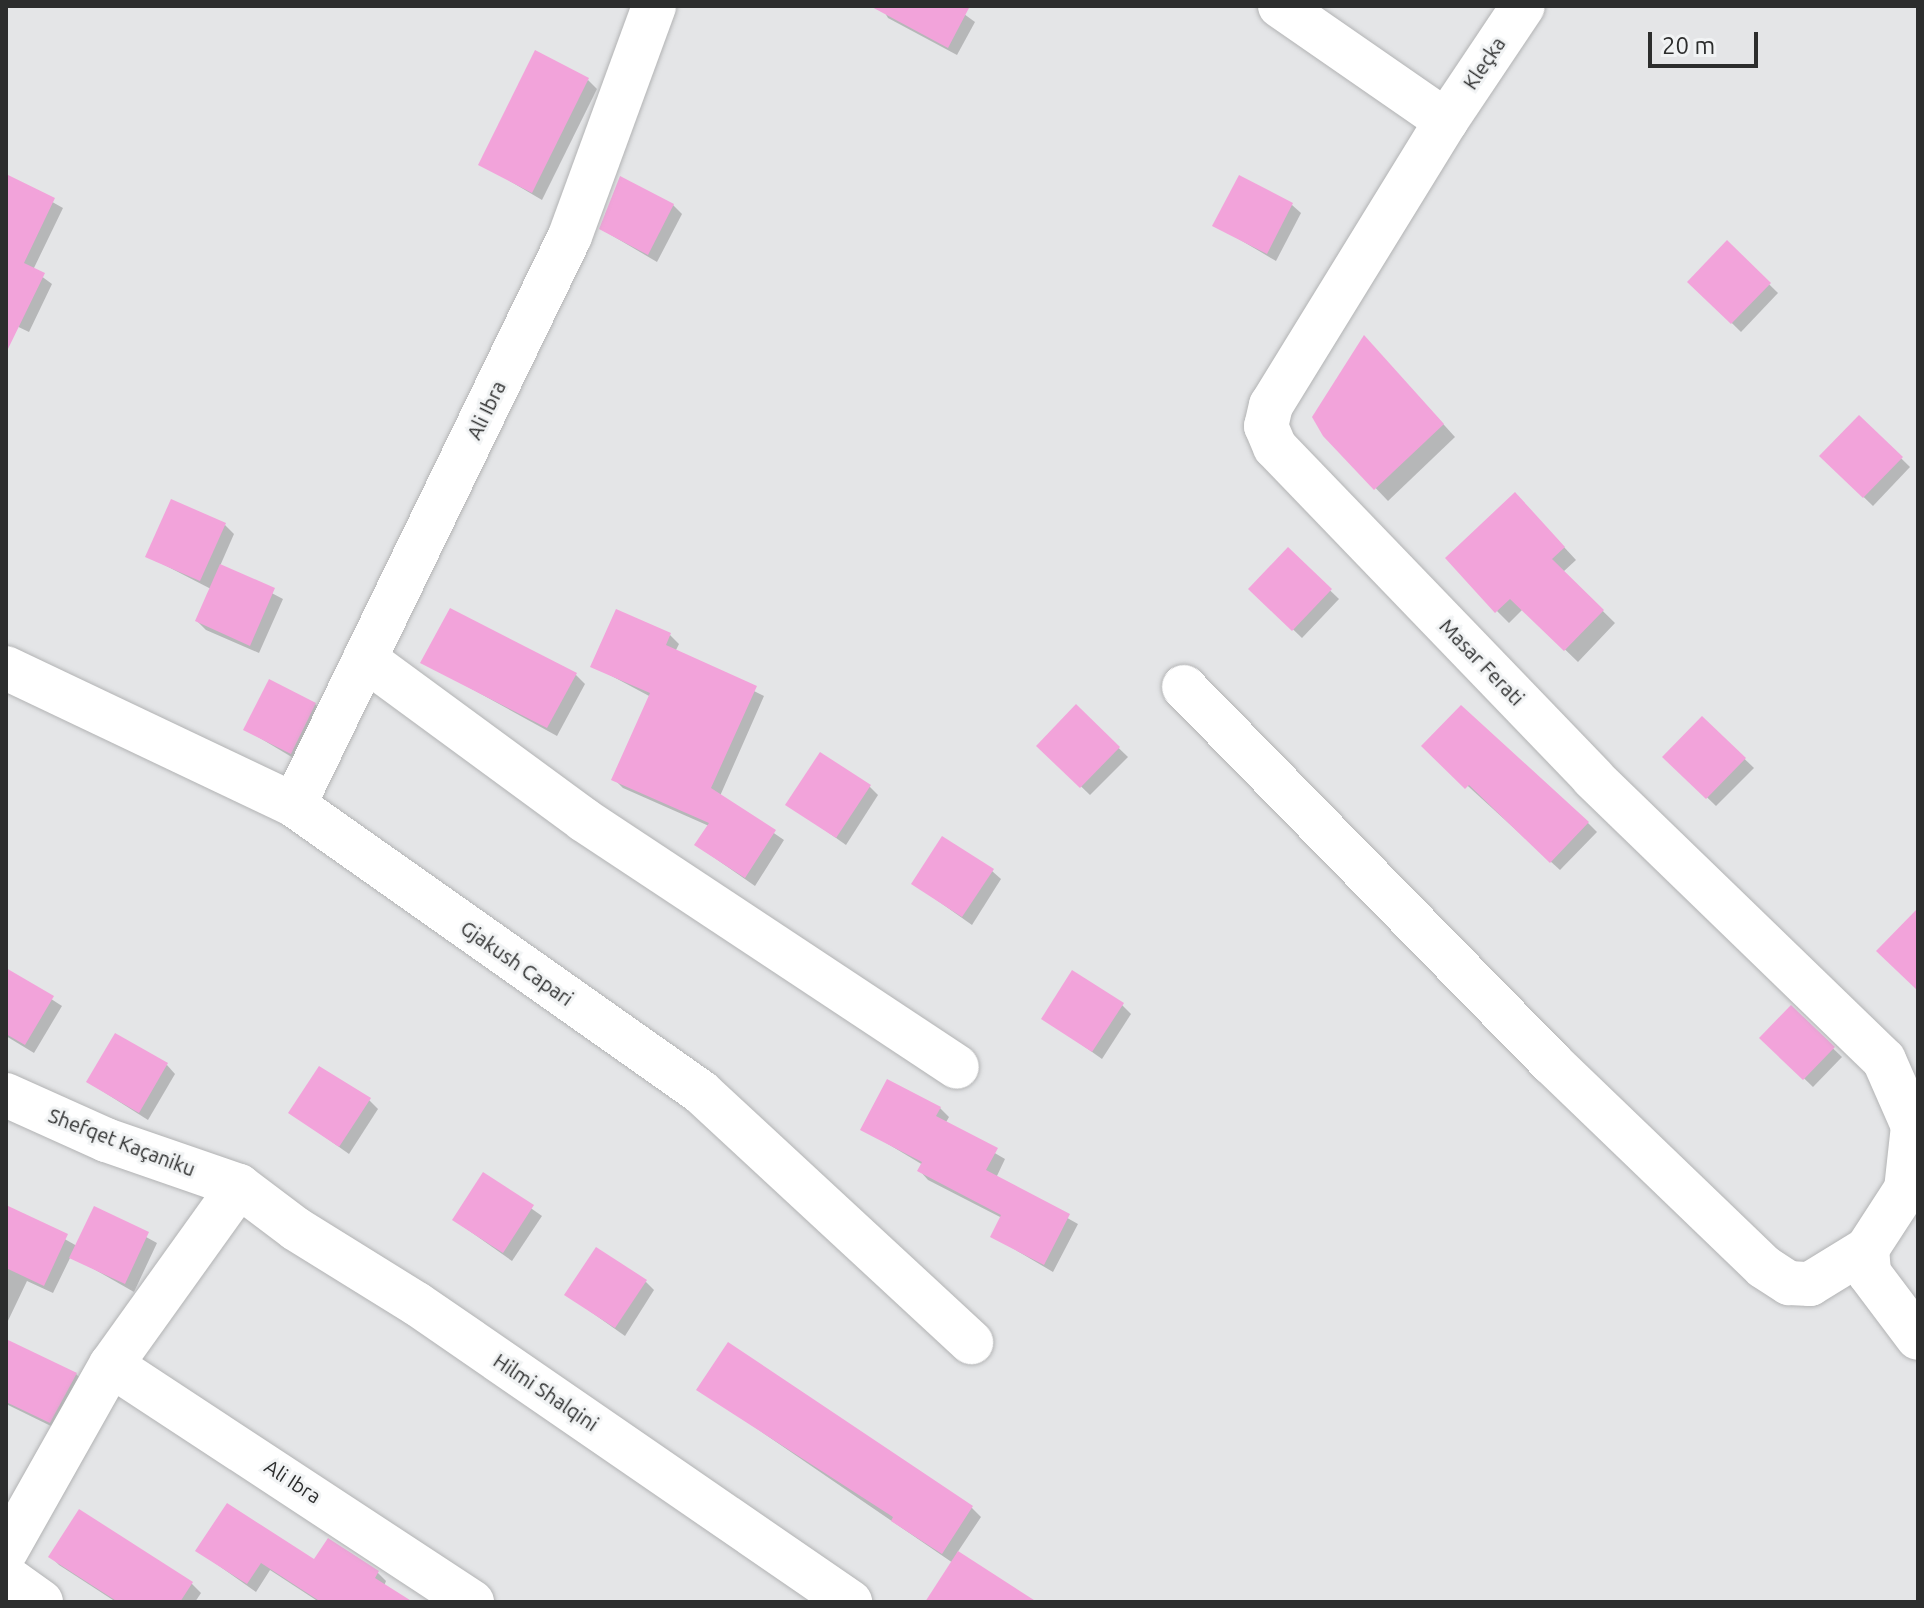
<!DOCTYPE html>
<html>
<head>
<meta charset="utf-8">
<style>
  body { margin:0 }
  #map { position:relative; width:1924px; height:1608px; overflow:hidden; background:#e4e5e7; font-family:Ubuntu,sans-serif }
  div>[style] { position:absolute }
  .shadow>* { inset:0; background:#0003 }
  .building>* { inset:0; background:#f2a3da }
  .roads { filter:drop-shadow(0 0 2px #b2b3b4) drop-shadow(0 0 2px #b2b3b4) }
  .minor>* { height:44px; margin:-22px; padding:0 22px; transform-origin:22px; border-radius:22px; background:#fff }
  span { translate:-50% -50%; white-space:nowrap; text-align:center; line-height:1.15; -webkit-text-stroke:6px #f1f3f4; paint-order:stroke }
  .street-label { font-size:20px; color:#2c2d2d }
  .frame { position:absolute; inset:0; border:8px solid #2c2d2d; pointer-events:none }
  .scale { position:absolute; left:1648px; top:32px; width:110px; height:36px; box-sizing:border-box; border:4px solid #2c2d2d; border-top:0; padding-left:10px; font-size:24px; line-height:28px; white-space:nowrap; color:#2c2d2d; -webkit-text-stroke:6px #f1f3f4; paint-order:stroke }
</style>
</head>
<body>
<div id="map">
  <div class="shadow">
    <div style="clip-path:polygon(881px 6px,953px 6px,975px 22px,957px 55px,888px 18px)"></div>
    <div style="clip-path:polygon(588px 80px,597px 89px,542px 200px,481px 164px)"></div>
    <div style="clip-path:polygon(6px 176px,63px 208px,33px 270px,52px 284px,29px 332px,6px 321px)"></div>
    <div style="clip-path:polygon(673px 205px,682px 214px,657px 262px,601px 229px)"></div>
    <div style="clip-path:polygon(1292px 205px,1301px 213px,1276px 261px,1215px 225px)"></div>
    <div style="clip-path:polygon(1727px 243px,1778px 293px,1741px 332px,1690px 282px)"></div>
    <div style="clip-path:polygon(1376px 350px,1455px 437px,1388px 501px,1325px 435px)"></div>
    <div style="clip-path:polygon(1859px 417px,1910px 467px,1873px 506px,1821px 456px)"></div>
    <div style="clip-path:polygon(1527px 507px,1576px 560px,1563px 572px,1615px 623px,1578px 662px,1523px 609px,1509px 623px,1497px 611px)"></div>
    <div style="clip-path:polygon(225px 525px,234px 534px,220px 566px,283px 599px,259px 653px,206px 630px,197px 621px,211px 589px,147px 556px)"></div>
    <div style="clip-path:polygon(1288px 550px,1339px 599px,1302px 638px,1251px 589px)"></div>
    <div style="clip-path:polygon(670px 635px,679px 644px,675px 652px,764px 696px,720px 796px,784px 840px,755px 886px,696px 845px,709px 826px,623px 788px,614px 779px,651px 697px,593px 666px)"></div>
    <div style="clip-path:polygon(423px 662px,576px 675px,585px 684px,557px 736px)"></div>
    <div style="clip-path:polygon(315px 704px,324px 713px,300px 762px,245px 729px)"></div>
    <div style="clip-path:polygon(1076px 707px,1128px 757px,1090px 795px,1039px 746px)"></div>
    <div style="clip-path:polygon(1702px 718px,1754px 768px,1716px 806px,1665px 757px)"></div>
    <div style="clip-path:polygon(1424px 746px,1588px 823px,1597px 832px,1560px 870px)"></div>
    <div style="clip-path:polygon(869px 786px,878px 795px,846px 845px,788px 804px)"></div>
    <div style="clip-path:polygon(992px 871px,1001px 879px,972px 925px,914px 884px)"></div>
    <div style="clip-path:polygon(6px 970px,62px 1006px,34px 1053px,6px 1036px)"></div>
    <div style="clip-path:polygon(1122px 1005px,1131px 1014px,1102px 1059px,1044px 1018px)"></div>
    <div style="clip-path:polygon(1791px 1008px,1842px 1057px,1813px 1087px,1762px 1038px)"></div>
    <div style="clip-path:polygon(167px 1065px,175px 1074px,148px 1120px,88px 1082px)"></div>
    <div style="clip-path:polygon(369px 1100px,378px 1109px,349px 1154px,291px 1113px)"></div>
    <div style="clip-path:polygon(940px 1108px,949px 1117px,945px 1124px,1005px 1159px,996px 1178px,1078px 1224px,1053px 1272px,992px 1236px,1002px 1218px,928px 1180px,920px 1171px,923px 1165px,863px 1129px)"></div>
    <div style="clip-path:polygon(484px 1175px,542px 1216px,512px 1261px,454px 1220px)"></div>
    <div style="clip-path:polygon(6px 1206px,77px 1246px,95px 1209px,157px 1243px,134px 1292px,71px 1256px,53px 1293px,27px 1281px,6px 1325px)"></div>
    <div style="clip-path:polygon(646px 1282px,654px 1290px,625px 1336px,567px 1295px)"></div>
    <div style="clip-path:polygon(76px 1374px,85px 1383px,59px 1430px,6px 1404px,6px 1384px)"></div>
    <div style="clip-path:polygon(699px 1389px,972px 1508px,981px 1517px,957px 1553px,1013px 1602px,932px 1602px,953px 1563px)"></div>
    <div style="clip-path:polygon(80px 1511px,192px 1584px,201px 1593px,195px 1602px,116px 1602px,59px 1565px,50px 1556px)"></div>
    <div style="clip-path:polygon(198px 1551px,378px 1573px,386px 1581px,384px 1586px,409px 1602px,319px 1602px,270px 1570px,256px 1592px)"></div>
  </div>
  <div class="building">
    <div style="clip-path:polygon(870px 6px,970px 6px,948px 48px)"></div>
    <div style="clip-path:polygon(535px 50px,589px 78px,532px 193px,478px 165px)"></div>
    <div style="clip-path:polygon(6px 174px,55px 198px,24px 263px,45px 273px,6px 353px)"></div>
    <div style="clip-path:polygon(1239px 175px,1293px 203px,1267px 254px,1212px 226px)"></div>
    <div style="clip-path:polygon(620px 176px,674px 204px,648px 255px,599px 229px)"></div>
    <div style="clip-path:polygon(1727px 240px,1771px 283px,1731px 324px,1687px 282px)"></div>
    <div style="clip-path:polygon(1364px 335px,1444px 424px,1374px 490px,1323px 436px,1312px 417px)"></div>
    <div style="clip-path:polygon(1859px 415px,1903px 457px,1863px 498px,1819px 456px)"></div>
    <div style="clip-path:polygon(1515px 492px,1565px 547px,1552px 559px,1604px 610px,1564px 651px,1510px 599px,1495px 613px,1445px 558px)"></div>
    <div style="clip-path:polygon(171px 499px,226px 523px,200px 581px,145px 557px)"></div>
    <div style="clip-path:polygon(1288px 547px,1332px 589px,1292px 631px,1248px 589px)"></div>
    <div style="clip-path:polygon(220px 564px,275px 588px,250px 646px,195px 621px)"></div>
    <div style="clip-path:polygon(450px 608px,577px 673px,547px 728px,420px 663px)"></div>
    <div style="clip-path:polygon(616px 609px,671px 633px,666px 645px,757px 686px,711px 788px,776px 830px,745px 878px,694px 845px,709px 823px,611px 780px,650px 693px,590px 667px)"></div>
    <div style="clip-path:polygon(269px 679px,316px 703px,291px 754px,243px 730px)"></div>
    <div style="clip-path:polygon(1076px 704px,1120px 747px,1080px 788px,1036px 746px)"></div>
    <div style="clip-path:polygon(1461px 705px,1589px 822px,1550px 863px,1469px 785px,1465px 789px,1421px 746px)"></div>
    <div style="clip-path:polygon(1702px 716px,1746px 758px,1706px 799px,1662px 757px)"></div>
    <div style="clip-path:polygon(820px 752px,871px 785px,836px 838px,785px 805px)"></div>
    <div style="clip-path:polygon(942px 836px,994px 869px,962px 917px,911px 884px)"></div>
    <div style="clip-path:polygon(1918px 908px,1918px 991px,1876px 951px)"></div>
    <div style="clip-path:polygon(6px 968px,54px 996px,25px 1045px,6px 1034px)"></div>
    <div style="clip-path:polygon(1072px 970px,1124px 1003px,1092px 1052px,1041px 1019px)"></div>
    <div style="clip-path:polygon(1791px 1005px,1835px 1047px,1803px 1080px,1759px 1038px)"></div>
    <div style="clip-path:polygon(115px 1033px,168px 1063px,139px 1113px,86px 1082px)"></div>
    <div style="clip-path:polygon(319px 1066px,371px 1098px,339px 1147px,288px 1113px)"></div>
    <div style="clip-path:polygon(887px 1079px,941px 1107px,936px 1116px,998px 1148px,986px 1170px,1070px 1214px,1044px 1265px,990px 1237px,1001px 1215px,917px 1171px,922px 1162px,860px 1130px)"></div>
    <div style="clip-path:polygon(483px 1172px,534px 1205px,503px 1253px,452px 1220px)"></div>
    <div style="clip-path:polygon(6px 1205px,68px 1234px,44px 1286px,6px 1268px)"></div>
    <div style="clip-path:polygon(94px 1206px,149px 1232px,125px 1284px,69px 1258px)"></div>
    <div style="clip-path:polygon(596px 1247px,647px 1280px,615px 1328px,564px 1295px)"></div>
    <div style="clip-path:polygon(6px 1339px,77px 1373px,50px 1423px,6px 1402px)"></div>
    <div style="clip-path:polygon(728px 1342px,973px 1506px,942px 1554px,891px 1521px,893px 1517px,696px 1390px)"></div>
    <div style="clip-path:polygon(227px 1503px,314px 1559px,328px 1538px,379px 1571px,375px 1578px,413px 1602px,321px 1602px,261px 1563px,247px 1584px,195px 1551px)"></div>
    <div style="clip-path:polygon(79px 1509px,193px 1582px,180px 1602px,118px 1602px,48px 1557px)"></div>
    <div style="clip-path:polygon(958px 1551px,1037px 1602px,925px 1602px)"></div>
  </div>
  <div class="roads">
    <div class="minor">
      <div style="left:1280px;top:6px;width:202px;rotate:34.7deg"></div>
      <div style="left:1446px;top:121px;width:334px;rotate:121.6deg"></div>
      <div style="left:1271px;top:405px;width:22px;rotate:103deg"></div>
      <div style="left:1266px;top:426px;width:23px;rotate:67deg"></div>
      <div style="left:1275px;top:447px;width:459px;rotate:46.1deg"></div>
      <div style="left:1593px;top:778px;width:405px;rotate:44.1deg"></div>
      <div style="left:1884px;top:1060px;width:72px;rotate:66.3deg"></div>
      <div style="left:1913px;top:1126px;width:63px;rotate:96.3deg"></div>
      <div style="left:1906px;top:1189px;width:72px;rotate:123deg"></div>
      <div style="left:1867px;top:1249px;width:24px;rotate:85deg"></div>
      <div style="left:1869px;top:1273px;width:81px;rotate:53deg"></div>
      <div style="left:1446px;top:121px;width:138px;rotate:-56.2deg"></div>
      <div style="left:365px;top:659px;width:272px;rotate:36.3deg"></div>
      <div style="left:584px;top:820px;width:447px;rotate:33.5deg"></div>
      <div style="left:6px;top:668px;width:319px;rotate:25.4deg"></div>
      <div style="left:294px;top:805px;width:499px;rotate:35.2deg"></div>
      <div style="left:702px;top:1093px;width:367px;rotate:42.8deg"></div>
      <div style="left:1184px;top:687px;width:526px;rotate:45.62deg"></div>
      <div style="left:1552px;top:1063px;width:294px;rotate:43.9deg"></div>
      <div style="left:1764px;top:1267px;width:30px;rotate:33deg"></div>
      <div style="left:1789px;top:1283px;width:21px;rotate:3deg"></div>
      <div style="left:1810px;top:1284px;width:67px;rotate:-31.6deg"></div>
      <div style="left:294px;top:805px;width:632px;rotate:-64.12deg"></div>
      <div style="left:570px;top:236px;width:245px;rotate:-69.9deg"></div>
      <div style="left:6px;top:1095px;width:110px;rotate:24.2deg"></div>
      <div style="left:106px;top:1140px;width:141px;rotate:19.1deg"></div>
      <div style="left:239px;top:1186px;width:71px;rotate:37deg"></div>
      <div style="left:296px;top:1229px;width:142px;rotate:31.8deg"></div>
      <div style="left:417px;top:1304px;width:526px;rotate:34.54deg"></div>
      <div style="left:111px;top:1365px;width:432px;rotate:33.3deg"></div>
      <div style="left:6px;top:1551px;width:214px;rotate:-60.6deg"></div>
      <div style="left:111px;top:1365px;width:220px;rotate:-54.4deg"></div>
      <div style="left:6px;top:1577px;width:43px;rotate:35.5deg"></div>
    </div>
  </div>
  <div class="street-label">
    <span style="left:1484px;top:63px;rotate:-56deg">Kleçka</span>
    <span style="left:486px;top:410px;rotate:-64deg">Ali Ibra</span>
    <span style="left:1482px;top:662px;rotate:46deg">Masar Ferati</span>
    <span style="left:517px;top:963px;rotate:35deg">Gjakush Capari</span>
    <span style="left:122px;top:1142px;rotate:21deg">Shefqet Kaçaniku</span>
    <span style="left:546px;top:1392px;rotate:34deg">Hilmi Shalqini</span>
    <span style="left:293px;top:1481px;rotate:33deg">Ali Ibra</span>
  </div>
  <div class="frame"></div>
  <div class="scale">20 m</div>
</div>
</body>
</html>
